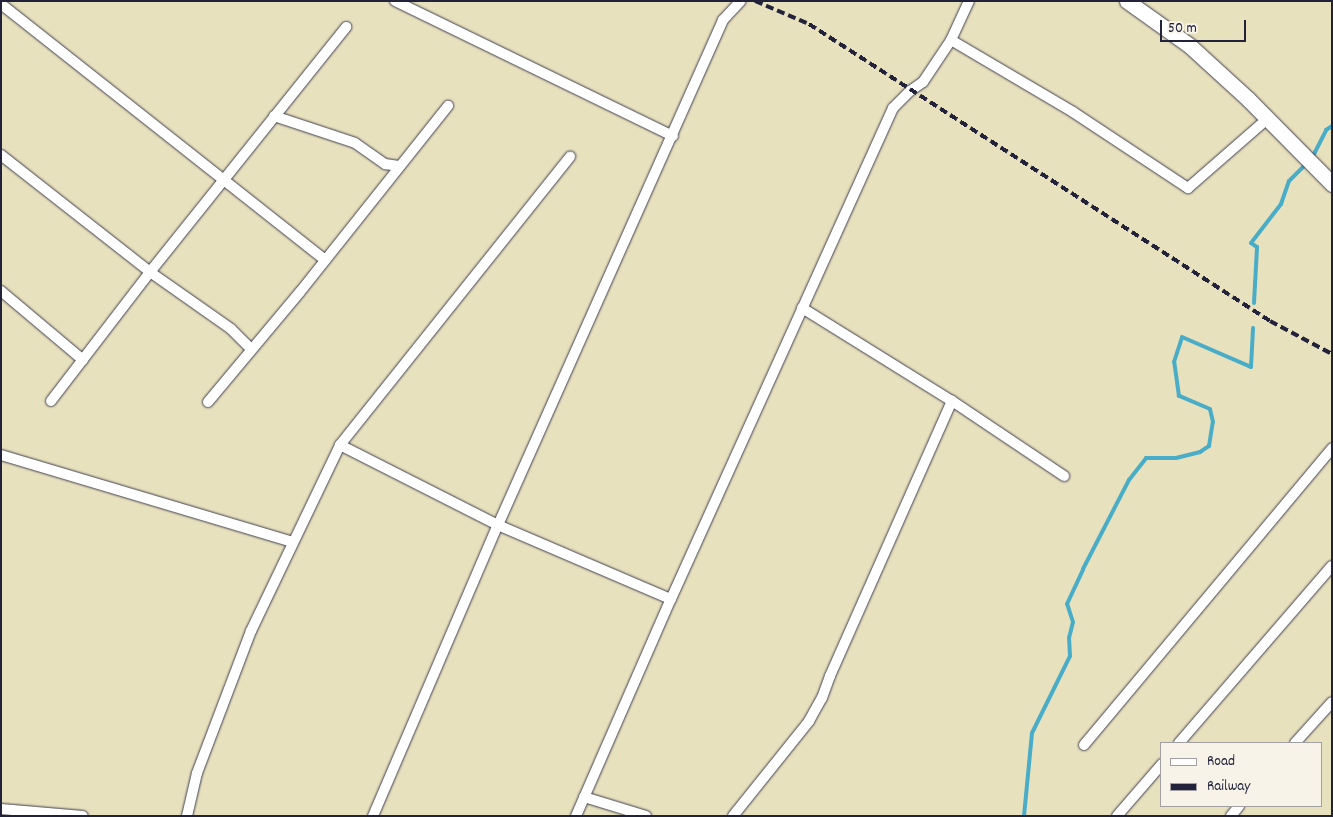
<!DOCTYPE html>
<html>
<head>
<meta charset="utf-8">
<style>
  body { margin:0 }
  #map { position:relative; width:1333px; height:817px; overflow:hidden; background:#e8e1be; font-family:Dekko,sans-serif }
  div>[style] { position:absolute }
  .stream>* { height:4px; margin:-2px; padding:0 2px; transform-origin:2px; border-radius:2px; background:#49adc8 }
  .roads { filter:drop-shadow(0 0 1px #403f4f) drop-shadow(0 0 1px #403f4f) }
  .street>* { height:10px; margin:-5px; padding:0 5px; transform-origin:5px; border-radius:5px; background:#fff }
  .secondary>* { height:15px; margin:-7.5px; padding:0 7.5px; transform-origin:7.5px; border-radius:7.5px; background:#fff }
  .rail>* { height:4px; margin-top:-2px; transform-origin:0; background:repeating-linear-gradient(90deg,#22223b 0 8px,transparent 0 12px) }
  span { translate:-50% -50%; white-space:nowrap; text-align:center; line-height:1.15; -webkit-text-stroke:4.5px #f7f3e8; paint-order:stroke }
  .frame { position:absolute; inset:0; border:2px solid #22223b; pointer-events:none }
  .legend { position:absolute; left:1160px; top:742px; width:162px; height:65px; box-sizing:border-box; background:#f7f3e8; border:1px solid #a29fa3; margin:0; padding:6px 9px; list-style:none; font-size:15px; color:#22223b }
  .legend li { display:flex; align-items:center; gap:10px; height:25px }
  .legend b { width:25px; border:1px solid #a29fa3 }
  .scale { position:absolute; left:1160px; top:20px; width:86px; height:22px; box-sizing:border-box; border:2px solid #22223b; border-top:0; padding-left:6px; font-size:15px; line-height:18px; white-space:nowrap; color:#22223b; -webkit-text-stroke:4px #f7f3e8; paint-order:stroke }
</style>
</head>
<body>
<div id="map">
  <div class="stream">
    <div style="left:1312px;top:158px;width:31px;rotate:-63deg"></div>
    <div style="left:1326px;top:130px;width:7px;rotate:-34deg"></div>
    <div style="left:1254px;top:303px;width:56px;rotate:-86.9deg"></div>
    <div style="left:1257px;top:247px;width:7px;rotate:-146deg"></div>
    <div style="left:1251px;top:243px;width:49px;rotate:-52.4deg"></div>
    <div style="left:1281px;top:204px;width:24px;rotate:-71deg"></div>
    <div style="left:1289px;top:181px;width:25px;rotate:-45deg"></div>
    <div style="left:1024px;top:816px;width:83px;rotate:-84.5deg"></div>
    <div style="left:1032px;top:733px;width:86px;rotate:-63.7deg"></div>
    <div style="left:1070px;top:656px;width:18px;rotate:-93deg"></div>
    <div style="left:1069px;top:638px;width:16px;rotate:-76deg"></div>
    <div style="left:1073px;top:622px;width:19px;rotate:-108deg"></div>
    <div style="left:1067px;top:604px;width:38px;rotate:-65deg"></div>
    <div style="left:1083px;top:569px;width:100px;rotate:-62.7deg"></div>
    <div style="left:1129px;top:480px;width:28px;rotate:-52deg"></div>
    <div style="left:1146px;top:458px;width:30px"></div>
    <div style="left:1176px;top:458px;width:25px;rotate:-14deg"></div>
    <div style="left:1200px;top:452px;width:11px;rotate:-34deg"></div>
    <div style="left:1209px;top:446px;width:24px;rotate:-81deg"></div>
    <div style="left:1213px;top:422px;width:13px;rotate:-103deg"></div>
    <div style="left:1210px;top:409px;width:34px;rotate:-157deg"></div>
    <div style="left:1179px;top:396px;width:34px;rotate:-98deg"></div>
    <div style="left:1174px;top:362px;width:26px;rotate:-72deg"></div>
    <div style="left:1182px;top:337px;width:75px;rotate:23.5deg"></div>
    <div style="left:1251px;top:367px;width:39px;rotate:-87deg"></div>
  </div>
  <div class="roads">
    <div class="street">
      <div style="left:395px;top:1px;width:309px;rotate:25.9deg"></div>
      <div style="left:1px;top:4px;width:413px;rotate:38.3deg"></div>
      <div style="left:951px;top:40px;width:43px;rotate:-65.2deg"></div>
      <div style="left:274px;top:116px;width:85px;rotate:18.4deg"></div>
      <div style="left:355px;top:143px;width:37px;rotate:35deg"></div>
      <div style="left:385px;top:164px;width:14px;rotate:8deg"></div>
      <div style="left:1px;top:155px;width:189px;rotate:38.1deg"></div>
      <div style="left:150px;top:272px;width:99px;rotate:35.1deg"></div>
      <div style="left:231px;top:329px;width:28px;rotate:45deg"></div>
      <div style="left:1px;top:291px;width:107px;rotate:40.1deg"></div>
      <div style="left:802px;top:308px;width:176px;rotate:31.8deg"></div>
      <div style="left:952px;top:401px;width:135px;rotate:33.8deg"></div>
      <div style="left:51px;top:401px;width:163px;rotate:-52.5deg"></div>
      <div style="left:150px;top:272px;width:314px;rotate:-51.3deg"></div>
      <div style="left:208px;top:402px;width:143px;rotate:-50.1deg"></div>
      <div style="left:300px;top:292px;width:238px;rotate:-51.5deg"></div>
      <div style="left:340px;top:445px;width:177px;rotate:26.9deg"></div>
      <div style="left:498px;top:525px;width:188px;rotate:23.2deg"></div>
      <div style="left:1px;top:455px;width:304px;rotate:16.6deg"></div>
      <div style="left:1179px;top:743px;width:234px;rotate:-49.2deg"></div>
      <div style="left:1295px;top:743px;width:55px;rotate:-47.9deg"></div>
      <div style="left:1084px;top:745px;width:387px;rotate:-50.1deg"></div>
      <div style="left:584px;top:797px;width:65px;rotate:17deg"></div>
      <div style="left:1px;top:809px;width:82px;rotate:4.9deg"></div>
      <div style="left:187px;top:816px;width:44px;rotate:-76.9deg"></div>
      <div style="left:197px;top:773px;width:152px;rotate:-69.2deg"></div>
      <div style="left:251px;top:631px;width:206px;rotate:-64.4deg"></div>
      <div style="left:340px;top:445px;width:369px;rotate:-51.4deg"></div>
      <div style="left:373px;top:816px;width:317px;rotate:-66.8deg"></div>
      <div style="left:498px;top:525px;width:553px;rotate:-65.98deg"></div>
      <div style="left:723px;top:20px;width:26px;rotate:-47deg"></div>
      <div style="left:576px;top:816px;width:237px;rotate:-66.4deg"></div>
      <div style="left:671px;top:599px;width:539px;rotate:-65.67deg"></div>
      <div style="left:893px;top:108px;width:24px;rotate:-45deg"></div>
      <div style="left:910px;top:91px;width:16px;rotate:-35deg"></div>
      <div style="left:923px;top:82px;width:50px;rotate:-56.3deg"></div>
      <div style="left:951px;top:40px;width:142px;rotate:30.5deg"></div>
      <div style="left:1073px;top:112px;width:138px;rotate:33.5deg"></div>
      <div style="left:1188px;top:188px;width:105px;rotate:-41.1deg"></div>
      <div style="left:733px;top:816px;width:122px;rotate:-51.3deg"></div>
      <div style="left:809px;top:721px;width:26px;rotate:-61deg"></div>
      <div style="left:822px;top:698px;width:23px;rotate:-70deg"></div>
      <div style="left:830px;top:676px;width:301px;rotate:-66.1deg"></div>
      <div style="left:1117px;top:816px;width:69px;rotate:-49.1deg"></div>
      <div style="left:1231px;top:816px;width:13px;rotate:-51deg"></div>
    </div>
    <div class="secondary">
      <div style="left:1127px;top:1px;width:77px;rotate:35.5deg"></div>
      <div style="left:1190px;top:46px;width:79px;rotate:42.4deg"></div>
      <div style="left:1248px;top:99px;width:120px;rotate:45.3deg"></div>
    </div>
  </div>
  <div class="rail">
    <div style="left:755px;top:1px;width:59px;rotate:23.1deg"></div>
    <div style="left:809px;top:24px;width:548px;rotate:32.79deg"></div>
    <div style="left:1270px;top:321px;width:70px;rotate:28deg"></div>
  </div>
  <div class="frame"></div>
  <ul class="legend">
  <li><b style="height:6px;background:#fff"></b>Road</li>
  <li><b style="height:6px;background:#22223b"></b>Railway</li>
  </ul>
  <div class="scale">50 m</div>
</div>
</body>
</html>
